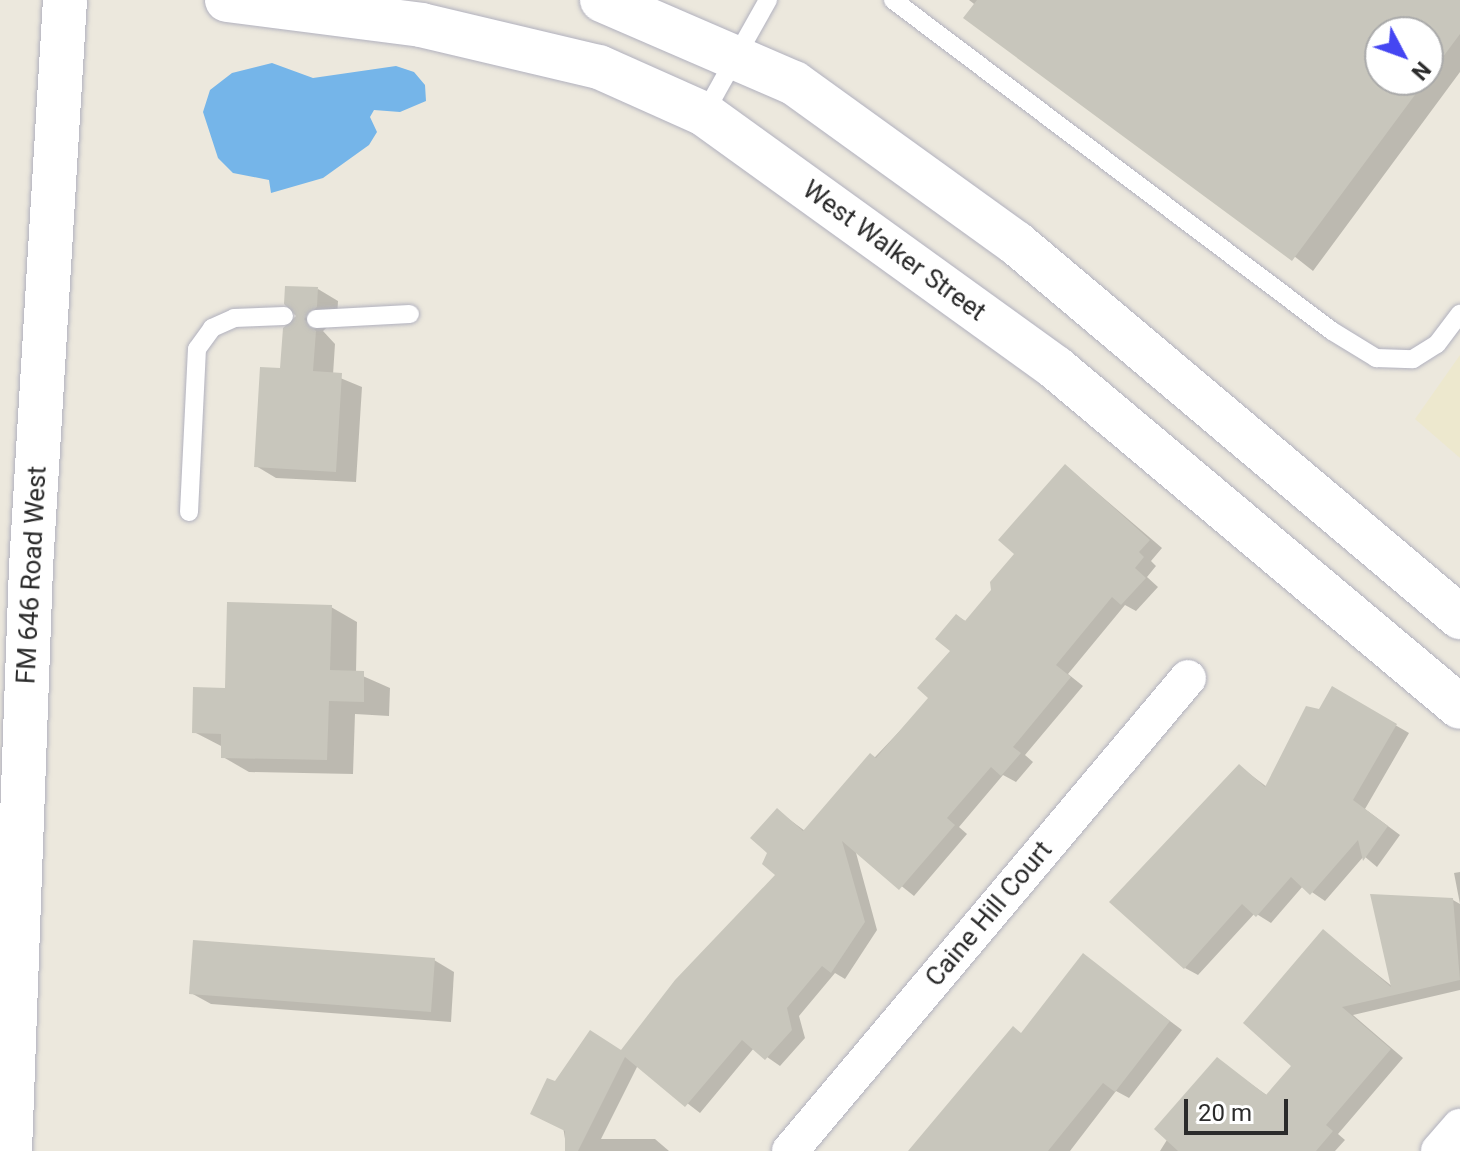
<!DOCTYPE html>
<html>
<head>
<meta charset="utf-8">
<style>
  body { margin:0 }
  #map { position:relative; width:1460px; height:1151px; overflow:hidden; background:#ece8dd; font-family:Roboto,sans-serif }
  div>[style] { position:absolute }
  .education>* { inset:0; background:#ede8ce }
  .water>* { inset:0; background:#75b5e9 }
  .shadow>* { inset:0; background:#0003 }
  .building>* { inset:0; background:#c8c6bc }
  .roads { filter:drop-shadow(0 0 2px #b1b1be) drop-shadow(0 0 2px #b1b1be) }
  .service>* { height:18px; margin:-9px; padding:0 9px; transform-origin:9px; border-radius:9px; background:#fff }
  .minor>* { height:36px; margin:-18px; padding:0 18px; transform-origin:18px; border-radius:18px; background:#fff }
  .tertiary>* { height:44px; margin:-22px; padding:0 22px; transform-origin:22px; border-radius:22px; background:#fff }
  .secondary>* { height:44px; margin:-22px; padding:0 22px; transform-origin:22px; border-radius:22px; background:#fff }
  span { translate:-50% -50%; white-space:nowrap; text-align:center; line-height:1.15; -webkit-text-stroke:8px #fff; paint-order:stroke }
  .street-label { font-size:26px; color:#2b2b2b }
  .north { position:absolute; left:1364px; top:16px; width:80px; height:80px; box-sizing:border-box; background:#fff; border:2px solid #aaa; border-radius:50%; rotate:131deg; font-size:22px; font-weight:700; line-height:32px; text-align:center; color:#2b2b2b }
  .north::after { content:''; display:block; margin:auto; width:28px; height:36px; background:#4546f2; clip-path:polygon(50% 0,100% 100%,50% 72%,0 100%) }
  .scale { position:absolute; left:1184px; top:1099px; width:104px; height:36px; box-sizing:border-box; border:4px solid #2b2b2b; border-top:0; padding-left:10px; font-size:24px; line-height:28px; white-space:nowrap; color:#2b2b2b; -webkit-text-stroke:6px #fff; paint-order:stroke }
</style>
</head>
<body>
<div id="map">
  <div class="education">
    <div style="clip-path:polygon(1460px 355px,1460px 458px,1415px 419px)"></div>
  </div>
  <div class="water">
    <div style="clip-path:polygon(272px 63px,313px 78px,396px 66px,414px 72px,425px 85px,426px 101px,400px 112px,374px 110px,370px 117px,377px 132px,369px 145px,323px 178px,271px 193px,269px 180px,233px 173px,218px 158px,203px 112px,210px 90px,232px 73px)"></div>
  </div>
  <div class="shadow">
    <div style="clip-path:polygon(evenodd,969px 0,1460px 0,1460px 72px,1313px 271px,969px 0,1380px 32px,1428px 32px,1428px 80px,1380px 80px,1380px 32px)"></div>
    <div style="clip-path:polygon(318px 289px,338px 301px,337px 318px,323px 331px,335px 344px,333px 375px,362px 387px,356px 482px,276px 478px,256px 466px,299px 316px)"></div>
    <div style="clip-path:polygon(1066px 466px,1162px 548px,1151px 561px,1156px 566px,1147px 577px,1158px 587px,1136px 611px,1125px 605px,1068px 674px,1083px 686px,1025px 755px,1033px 762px,1016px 782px,1003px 775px,959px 827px,967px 834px,914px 896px,855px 849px,877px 930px,845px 979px,835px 973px,799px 1016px,805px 1038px,780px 1066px,754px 1048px,700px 1113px,638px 1065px,601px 1139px,655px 1139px,669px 1151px,567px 1151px,556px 1084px,622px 1052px,777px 875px,769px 853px,778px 811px,805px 831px,931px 698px,953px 651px,957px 616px,967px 622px,993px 591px)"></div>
    <div style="clip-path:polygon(331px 607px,357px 622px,356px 673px,390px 688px,389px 716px,355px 714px,353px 774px,249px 772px,223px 757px,223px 747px,194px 732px,227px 690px)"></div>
    <div style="clip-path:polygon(1333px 689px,1409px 733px,1365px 809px,1400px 835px,1377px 867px,1364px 856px,1325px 901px,1303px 886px,1271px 923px,1255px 913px,1198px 975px,1185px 968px,1239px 766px,1267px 787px)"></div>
    <div style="clip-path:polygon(1460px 872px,1460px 990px,1353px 1015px,1403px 1058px,1338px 1134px,1345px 1140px,1335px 1151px,1160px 1151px,1217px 1060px,1268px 1096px,1293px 1066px,1323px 931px,1393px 987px,1453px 900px,1460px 904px,1454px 873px)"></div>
    <div style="clip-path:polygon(1083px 956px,1182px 1030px,1129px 1098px,1116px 1091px,1070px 1151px,911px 1151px,1023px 1034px)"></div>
    <div style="clip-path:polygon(434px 960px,454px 972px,451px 1022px,211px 1004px,191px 993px)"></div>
  </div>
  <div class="building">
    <div style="clip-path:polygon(977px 0,1460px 0,1460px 34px,1428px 77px,1428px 32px,1380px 32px,1380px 80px,1426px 80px,1292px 261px,963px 18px)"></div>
    <div style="clip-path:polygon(285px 286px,318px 287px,317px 307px,304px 319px,316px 331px,313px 371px,342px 373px,336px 472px,254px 467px,260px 367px,280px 368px,283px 328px,296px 316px,284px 304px)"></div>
    <div style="clip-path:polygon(1065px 464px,1150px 540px,1139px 552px,1144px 557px,1135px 568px,1146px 578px,1121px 605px,1112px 597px,1056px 665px,1071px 677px,1013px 747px,1021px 753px,1001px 776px,991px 767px,947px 818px,955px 825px,899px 890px,842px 841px,865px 922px,831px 973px,822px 966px,787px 1008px,792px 1030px,765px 1060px,742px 1040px,685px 1107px,625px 1057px,578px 1151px,565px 1151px,565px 1131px,530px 1114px,547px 1078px,555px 1081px,590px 1030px,621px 1050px,675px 980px,775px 875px,762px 864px,767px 853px,750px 838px,777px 808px,803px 831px,870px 753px,876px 758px,928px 698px,917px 688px,950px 651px,935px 639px,956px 614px,965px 621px,991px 590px,990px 582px,1014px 554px,998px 540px)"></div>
    <div style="clip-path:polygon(227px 602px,332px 605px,330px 670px,364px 671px,364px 702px,329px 701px,327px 760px,221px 758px,221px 734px,192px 733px,193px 687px,225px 688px)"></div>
    <div style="clip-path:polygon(1332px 686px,1397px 724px,1353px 800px,1388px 826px,1363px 861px,1358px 840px,1310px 895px,1291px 877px,1256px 917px,1242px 904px,1184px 969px,1109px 902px,1239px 764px,1265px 787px,1306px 706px,1319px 709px)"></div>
    <div style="clip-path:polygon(1370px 894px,1453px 898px,1460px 980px,1342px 1007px,1391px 1049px,1326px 1125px,1333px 1131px,1316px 1151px,1178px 1151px,1154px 1129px,1217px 1057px,1266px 1095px,1291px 1066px,1243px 1023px,1323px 929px,1391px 987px)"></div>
    <div style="clip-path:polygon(193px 940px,435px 958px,431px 1012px,189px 994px)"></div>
    <div style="clip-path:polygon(1083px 953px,1170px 1021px,1115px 1092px,1103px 1083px,1048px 1151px,908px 1151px,1013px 1026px,1021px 1033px)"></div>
  </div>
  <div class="roads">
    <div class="service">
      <div style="left:893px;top:0;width:550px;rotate:37.02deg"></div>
      <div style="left:1332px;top:331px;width:52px;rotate:31.5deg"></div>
      <div style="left:1376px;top:358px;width:37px;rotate:2deg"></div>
      <div style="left:1413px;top:359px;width:28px;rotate:-32deg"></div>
      <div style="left:1437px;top:344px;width:38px;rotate:-53deg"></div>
      <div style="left:704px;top:114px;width:131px;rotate:-60.7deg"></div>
      <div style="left:316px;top:319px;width:94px;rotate:-3deg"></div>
      <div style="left:189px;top:512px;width:163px;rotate:-87.2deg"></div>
      <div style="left:197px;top:349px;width:26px;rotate:-54deg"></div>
      <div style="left:212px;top:328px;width:24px;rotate:-24deg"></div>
      <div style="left:234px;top:318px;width:50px;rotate:-2.3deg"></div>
    </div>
    <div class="minor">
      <div style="left:790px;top:1151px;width:618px;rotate:-49.92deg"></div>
      <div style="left:1439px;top:1151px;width:32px;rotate:-49deg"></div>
    </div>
    <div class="tertiary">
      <div style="left:227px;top:0;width:196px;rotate:7.3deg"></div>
      <div style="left:421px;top:25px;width:183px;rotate:13.3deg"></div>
      <div style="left:599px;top:67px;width:115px;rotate:24.1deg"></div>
      <div style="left:704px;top:114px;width:434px;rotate:35.8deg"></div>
      <div style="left:1056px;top:368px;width:527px;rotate:40deg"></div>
      <div style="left:602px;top:0;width:209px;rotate:23.4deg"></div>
      <div style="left:794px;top:83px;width:274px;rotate:35.8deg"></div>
      <div style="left:1016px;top:243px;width:581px;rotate:40.11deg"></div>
    </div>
    <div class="secondary">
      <div style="left:10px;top:1151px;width:584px;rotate:-87.94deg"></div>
      <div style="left:31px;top:567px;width:568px;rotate:-86.57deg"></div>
    </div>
  </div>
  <div class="street-label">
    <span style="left:894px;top:251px;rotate:36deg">West Walker Street</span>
    <span style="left:32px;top:575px;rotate:-87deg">FM 646 Road West</span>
    <span style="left:989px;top:914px;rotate:-50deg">Caine Hill Court</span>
  </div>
  <div class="north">N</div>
  <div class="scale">20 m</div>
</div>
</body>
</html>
